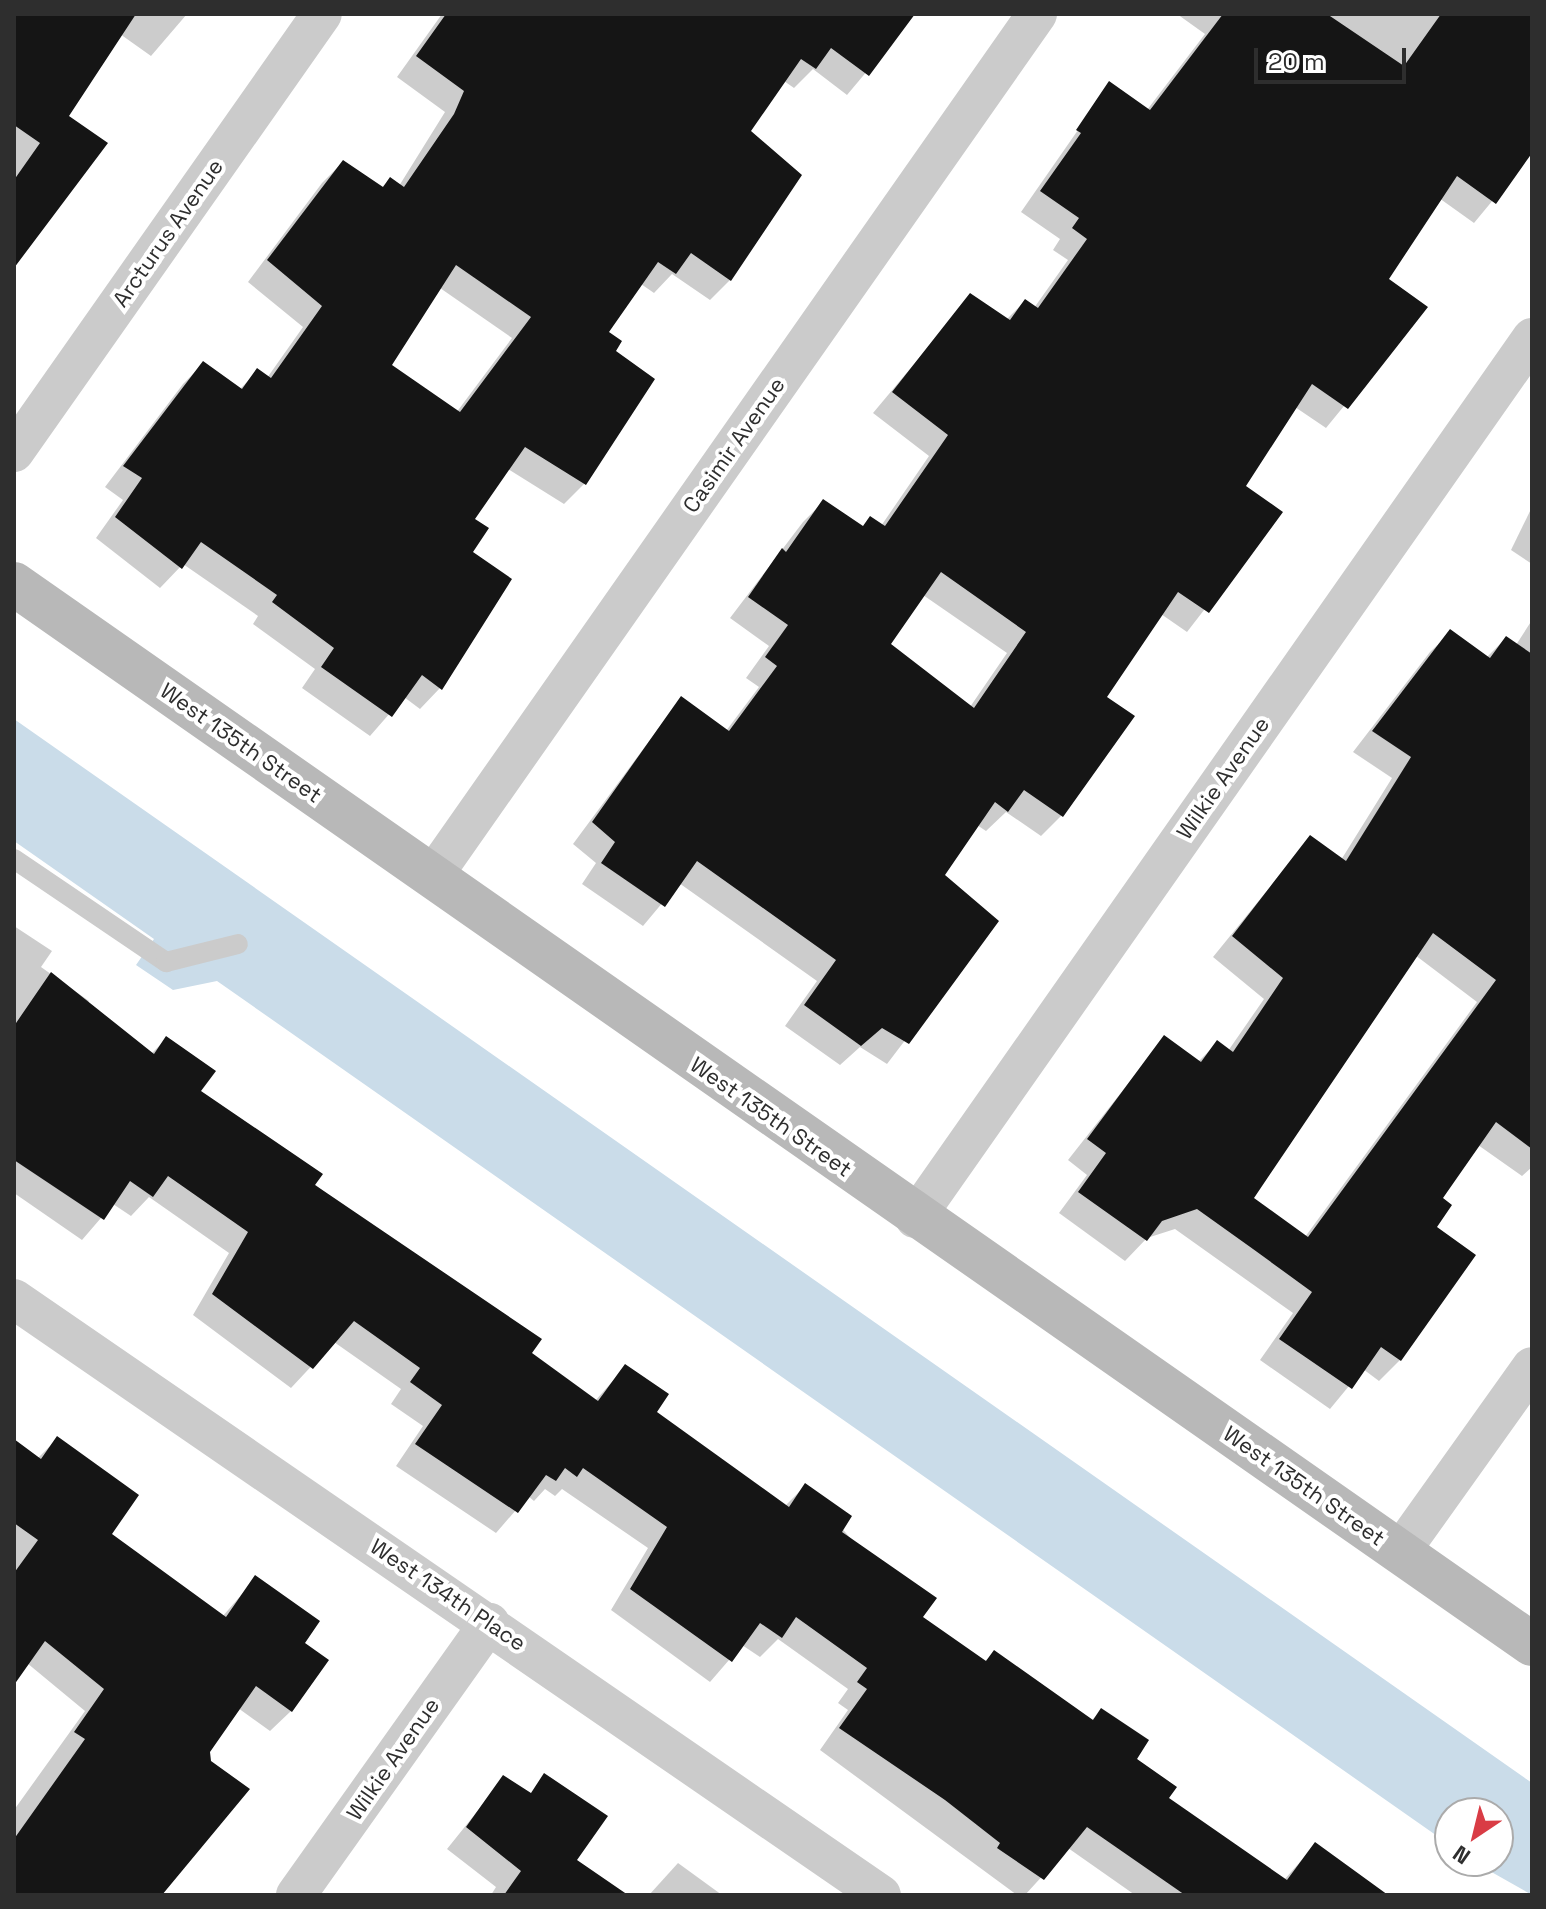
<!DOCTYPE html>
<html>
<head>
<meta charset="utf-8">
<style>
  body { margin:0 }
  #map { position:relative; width:1546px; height:1909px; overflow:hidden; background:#fff; font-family:"Space Grotesk",sans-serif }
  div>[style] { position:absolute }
  .water>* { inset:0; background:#cadce9 }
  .shadow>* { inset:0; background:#0003 }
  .building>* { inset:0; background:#151515 }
  .lane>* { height:20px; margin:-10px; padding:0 10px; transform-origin:10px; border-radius:10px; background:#cbcbcb }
  .street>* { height:40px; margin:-20px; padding:0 20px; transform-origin:20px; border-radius:20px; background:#cbcbcb }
  .secondary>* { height:44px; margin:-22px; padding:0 22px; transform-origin:22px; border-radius:22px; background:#b8b8b8 }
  span { translate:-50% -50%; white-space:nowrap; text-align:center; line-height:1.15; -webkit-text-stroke:8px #fff; paint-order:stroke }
  .street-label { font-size:22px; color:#2e2e2e }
  .frame { position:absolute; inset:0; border:16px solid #2e2e2e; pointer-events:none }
  .north { position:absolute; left:1434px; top:1797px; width:80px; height:80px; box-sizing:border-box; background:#fff; border:2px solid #ababab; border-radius:50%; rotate:215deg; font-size:22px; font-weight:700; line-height:32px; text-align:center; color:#2e2e2e }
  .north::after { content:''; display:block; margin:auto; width:28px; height:36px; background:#d93c45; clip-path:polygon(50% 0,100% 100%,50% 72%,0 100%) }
  .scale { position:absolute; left:1254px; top:48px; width:152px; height:36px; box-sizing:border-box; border:4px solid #2e2e2e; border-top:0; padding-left:10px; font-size:24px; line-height:28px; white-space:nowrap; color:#2e2e2e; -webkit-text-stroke:6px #fff; paint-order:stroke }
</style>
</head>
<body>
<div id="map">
  <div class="water">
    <div style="clip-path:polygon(14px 719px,1532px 1783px,1532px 1895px,1472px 1861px,1498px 1861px,1498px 1813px,1450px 1813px,1450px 1845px,217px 981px,173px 990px,136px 965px,154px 939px,14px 841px)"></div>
  </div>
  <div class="shadow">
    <div style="clip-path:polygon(14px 14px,187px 14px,151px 56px,120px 34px,66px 117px,14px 267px)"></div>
    <div style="clip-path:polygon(evenodd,442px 14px,915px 14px,847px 95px,813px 69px,794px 88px,784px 81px,748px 132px,730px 280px,710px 300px,672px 274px,654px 293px,641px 284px,606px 333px,613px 352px,585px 483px,564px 504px,508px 469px,472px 519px,440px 688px,420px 709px,404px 697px,370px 736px,302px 688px,315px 669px,253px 624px,258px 616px,183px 564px,160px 588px,96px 538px,123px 500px,105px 487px,183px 384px,203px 364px,240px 389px,258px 371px,267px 378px,303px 327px,248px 282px,322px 183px,343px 162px,381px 188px,390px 180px,399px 186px,445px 112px,397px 77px,442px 14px,440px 288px,512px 338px,456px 413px,390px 366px,440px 288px)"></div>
    <div style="clip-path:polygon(evenodd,1177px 14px,1532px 14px,1532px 153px,1474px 223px,1439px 198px,1386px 280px,1425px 307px,1326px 428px,1295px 407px,1243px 487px,1280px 512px,1187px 632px,1161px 614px,1104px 698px,1132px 716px,1061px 816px,1041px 836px,1006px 812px,986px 831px,977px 825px,943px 875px,996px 921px,887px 1064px,860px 1047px,840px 1065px,785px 1026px,817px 981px,679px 883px,643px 926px,582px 884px,596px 863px,573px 844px,681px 698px,726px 731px,759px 687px,746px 678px,769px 646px,730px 618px,803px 522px,824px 501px,861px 528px,881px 526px,929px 456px,873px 413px,971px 296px,1006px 320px,1025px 301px,1034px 308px,1068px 260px,1053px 250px,1060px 239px,1021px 212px,1110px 84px,1147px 110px,1205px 34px,1177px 14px,923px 595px,1007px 653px,970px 707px,889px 644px,923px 595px)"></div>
    <div style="clip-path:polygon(1532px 507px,1532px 564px,1511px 550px)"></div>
    <div style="clip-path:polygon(evenodd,1532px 620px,1532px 1167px,1522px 1176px,1478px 1145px,1440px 1199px,1434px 1228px,1473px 1255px,1400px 1360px,1379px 1381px,1363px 1369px,1330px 1409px,1260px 1360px,1293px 1313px,1175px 1229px,1147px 1238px,1125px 1261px,1059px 1213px,1087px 1175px,1068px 1160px,1164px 1038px,1198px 1062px,1217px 1043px,1228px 1051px,1264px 999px,1213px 957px,1310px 838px,1341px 860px,1392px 778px,1353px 752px,1430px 652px,1451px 632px,1486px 658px,1506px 638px,1516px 645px,1532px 620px,1415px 955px,1477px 1002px,1305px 1237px,1251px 1199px,1415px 955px)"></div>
    <div style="clip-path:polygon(14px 926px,52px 951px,41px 967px,89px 1001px,84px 1008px,151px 1054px,166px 1039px,198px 1092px,529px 1354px,595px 1401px,626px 1366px,654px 1412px,785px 1506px,805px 1486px,920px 1618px,984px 1662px,994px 1653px,1091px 1721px,1101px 1711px,1167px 1798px,1284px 1880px,1315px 1845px,1345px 1895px,1135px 1895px,1068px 1848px,1025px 1895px,1017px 1895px,820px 1750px,848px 1710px,838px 1703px,848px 1689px,778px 1639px,760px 1657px,742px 1645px,710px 1682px,611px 1610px,648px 1548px,562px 1489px,555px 1496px,545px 1489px,534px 1501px,528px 1496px,496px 1533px,396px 1466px,423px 1426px,391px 1404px,401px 1389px,334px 1342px,291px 1388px,193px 1315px,229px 1253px,149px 1197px,131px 1216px,113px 1204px,82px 1240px,14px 1193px)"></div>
    <div style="clip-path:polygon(57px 1439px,109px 1535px,222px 1617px,256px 1578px,302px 1643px,291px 1711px,270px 1731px,238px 1708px,208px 1751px,209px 1762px,247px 1789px,157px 1895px,14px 1895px,14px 1810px,85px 1711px,27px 1663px,14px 1682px,14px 1443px,37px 1459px)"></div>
    <div style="clip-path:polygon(550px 1777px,606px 1817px,574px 1861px,625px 1895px,491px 1895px,496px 1887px,447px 1849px,504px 1778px,531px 1795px)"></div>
    <div style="clip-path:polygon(678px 1863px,722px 1895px,649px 1895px)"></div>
  </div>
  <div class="building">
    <div style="clip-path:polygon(14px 14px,136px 14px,69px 116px,108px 143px,14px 268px,14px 180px,40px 143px,14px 125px)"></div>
    <div style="clip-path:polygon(evenodd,446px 14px,915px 14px,869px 76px,831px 48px,816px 69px,801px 59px,751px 131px,802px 175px,731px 281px,691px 253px,676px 274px,658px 262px,609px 332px,622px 341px,616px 351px,655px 379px,586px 485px,525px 447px,475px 519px,489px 528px,473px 552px,512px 579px,442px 690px,422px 675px,392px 717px,321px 667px,334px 648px,272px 602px,277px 595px,201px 542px,182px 569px,115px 517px,142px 478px,123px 466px,203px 361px,242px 389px,257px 368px,271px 378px,322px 306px,267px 260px,343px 160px,383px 187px,390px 177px,404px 187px,454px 114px,464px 91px,416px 56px,446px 14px,456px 265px,531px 317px,460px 412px,392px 365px,456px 265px)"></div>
    <div style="clip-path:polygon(evenodd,1223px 14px,1327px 14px,1404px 66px,1441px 14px,1532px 14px,1532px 153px,1496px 204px,1457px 176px,1389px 279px,1428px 307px,1348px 409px,1312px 384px,1246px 486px,1283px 512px,1209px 613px,1178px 592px,1107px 697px,1135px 716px,1063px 817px,1024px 790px,1008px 812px,995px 802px,945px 875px,999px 921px,909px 1044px,882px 1028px,861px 1046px,804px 1005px,836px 960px,697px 861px,665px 907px,601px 863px,615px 842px,592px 822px,681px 696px,729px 731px,777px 666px,765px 657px,788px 625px,748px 597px,782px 548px,786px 552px,823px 499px,863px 526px,870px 516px,885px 526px,948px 435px,892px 392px,970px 293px,1010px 320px,1025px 299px,1038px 308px,1087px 239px,1072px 228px,1079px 218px,1040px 191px,1081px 133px,1076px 130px,1109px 81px,1150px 110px,1223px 14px,941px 572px,1026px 632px,974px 708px,891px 644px,941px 572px)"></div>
    <div style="clip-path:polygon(evenodd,1450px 629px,1490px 658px,1506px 636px,1532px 654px,1532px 1149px,1496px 1122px,1443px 1198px,1452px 1205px,1437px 1227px,1476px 1255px,1401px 1361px,1381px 1347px,1352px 1389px,1279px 1339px,1312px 1292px,1253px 1249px,1197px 1209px,1162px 1221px,1147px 1241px,1078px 1192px,1106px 1153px,1087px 1139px,1164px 1035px,1201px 1062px,1217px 1040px,1233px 1052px,1283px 978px,1232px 936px,1310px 835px,1346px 861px,1411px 757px,1372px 731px,1450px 629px,1433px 933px,1496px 980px,1308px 1237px,1254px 1198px,1433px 933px)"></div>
    <div style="clip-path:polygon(51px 972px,154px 1054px,166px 1036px,216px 1071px,201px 1091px,323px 1174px,315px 1185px,542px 1339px,532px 1353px,598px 1401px,625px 1364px,669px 1394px,657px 1412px,789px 1507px,805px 1483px,852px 1516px,842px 1532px,937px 1598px,923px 1617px,986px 1661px,994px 1650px,1093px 1720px,1101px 1708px,1149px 1740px,1137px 1759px,1177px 1787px,1169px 1798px,1287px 1880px,1315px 1842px,1388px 1895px,1185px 1895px,1087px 1827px,1044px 1880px,997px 1848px,1000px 1843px,945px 1800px,839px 1728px,867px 1689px,857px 1682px,867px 1668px,796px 1617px,782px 1638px,760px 1623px,732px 1662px,630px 1589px,667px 1527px,583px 1468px,577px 1477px,565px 1468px,556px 1481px,546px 1475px,518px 1513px,415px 1444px,442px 1405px,410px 1382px,420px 1368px,354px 1321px,313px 1369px,212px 1294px,248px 1232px,168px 1176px,153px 1197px,130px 1181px,104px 1220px,14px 1160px,14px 1026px)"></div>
    <div style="clip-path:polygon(57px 1436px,139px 1495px,112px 1534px,226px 1617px,255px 1575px,320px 1621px,305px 1643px,329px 1660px,292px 1712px,256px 1686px,210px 1752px,211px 1761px,250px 1789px,162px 1895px,14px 1895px,14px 1839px,85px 1739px,74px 1732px,104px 1689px,45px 1641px,14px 1685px,14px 1573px,38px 1540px,14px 1523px,14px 1439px,41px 1459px)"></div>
    <div style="clip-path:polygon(544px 1773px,608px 1816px,577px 1860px,628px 1895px,504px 1895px,521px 1871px,466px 1827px,503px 1775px,531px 1793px)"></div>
  </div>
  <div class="lane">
    <div style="left:14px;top:859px;width:184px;rotate:34.1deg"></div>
    <div style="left:166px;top:962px;width:74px;rotate:-14deg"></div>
  </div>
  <div class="street">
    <div style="left:14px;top:452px;width:535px;rotate:-54.89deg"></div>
    <div style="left:432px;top:877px;width:1054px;rotate:-54.97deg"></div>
    <div style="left:915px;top:1218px;width:1075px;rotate:-54.96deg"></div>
    <div style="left:14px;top:1299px;width:1052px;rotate:34.51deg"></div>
    <div style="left:1400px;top:1552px;width:227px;rotate:-54.5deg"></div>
    <div style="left:296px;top:1895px;width:334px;rotate:-54.6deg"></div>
  </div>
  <div class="secondary">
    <div style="left:14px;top:584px;width:1851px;rotate:34.93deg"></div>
  </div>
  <div class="street-label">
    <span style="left:168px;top:233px;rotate:-55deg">Arcturus Avenue</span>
    <span style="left:734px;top:445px;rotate:-55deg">Casimir Avenue</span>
    <span style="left:241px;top:743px;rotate:35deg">West 135th Street</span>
    <span style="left:1223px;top:778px;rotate:-55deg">Wilkie Avenue</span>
    <span style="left:771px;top:1117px;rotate:35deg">West 135th Street</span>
    <span style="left:1304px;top:1486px;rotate:35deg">West 135th Street</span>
    <span style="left:448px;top:1595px;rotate:34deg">West 134th Place</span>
    <span style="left:393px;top:1759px;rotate:-55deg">Wilkie Avenue</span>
  </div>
  <div class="frame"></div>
  <div class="north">N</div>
  <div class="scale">20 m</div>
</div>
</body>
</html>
